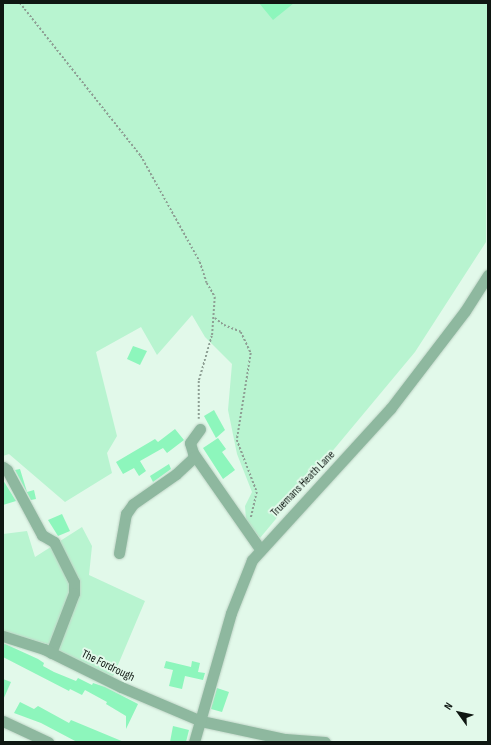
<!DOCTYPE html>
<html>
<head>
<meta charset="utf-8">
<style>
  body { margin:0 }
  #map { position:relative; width:491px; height:745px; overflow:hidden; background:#e2f9ea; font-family:"Sofia Sans Condensed",sans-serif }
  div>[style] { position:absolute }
  .green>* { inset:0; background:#b8f4d0 }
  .building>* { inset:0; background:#8df6bc }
  .path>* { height:1.5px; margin-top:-0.75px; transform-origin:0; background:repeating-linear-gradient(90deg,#8e9f94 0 2px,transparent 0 4px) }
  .roads { filter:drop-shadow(0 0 1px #c0d5c7) drop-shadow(0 0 1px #c0d5c7) }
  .minor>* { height:11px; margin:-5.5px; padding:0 5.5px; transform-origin:5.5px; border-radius:5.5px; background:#8eb89f }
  span { translate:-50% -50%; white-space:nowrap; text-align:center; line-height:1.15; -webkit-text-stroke:4px #e2f9ea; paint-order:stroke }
  .street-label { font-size:12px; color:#0f1712 }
  .frame { position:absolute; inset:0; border:4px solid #0f1712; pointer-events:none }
  .north { position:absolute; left:439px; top:693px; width:40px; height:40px; -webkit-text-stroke:3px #e2f9ea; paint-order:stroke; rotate:303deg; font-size:11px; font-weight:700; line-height:16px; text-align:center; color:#0f1712 }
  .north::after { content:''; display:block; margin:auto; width:14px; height:18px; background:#0f1712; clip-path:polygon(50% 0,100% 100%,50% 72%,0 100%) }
</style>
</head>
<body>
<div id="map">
  <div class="green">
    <div style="clip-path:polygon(3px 3px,488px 3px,486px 242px,415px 352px,260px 538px,246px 520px,245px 506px,252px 492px,237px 454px,228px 410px,232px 364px,205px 337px,192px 315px,157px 355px,141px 327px,96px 352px,117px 436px,107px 453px,112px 473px,65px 502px,9px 454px,3px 456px)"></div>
    <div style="clip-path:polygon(82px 527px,92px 546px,89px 575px,145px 601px,112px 679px,50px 645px,3px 631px,3px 534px,27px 531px,35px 557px)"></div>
  </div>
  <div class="building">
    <div style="clip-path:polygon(259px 3px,294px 3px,273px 20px)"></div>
    <div style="clip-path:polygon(133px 346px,147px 351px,140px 365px,127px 359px)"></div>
    <div style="clip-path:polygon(214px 410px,225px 430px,216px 438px,204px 416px)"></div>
    <div style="clip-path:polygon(175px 429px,184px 440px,167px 453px,163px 448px,140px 461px,146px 471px,139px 476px,134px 468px,123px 474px,116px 462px,155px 439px,158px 442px)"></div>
    <div style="clip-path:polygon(218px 438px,226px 449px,222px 452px,235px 470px,223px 479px,203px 448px)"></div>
    <div style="clip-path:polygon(169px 464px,171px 469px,153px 482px,150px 476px)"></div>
    <div style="clip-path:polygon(20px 469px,27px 492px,34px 490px,36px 499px,31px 500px,15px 470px)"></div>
    <div style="clip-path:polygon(3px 480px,16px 501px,3px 505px)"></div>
    <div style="clip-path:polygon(62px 514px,70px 531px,58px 536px,48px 520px)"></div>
    <div style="clip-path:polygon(3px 643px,38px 659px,44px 663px,43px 666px,54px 672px,76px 681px,78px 678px,92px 685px,93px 683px,105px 687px,138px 704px,126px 729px,126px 716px,106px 704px,107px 702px,85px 690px,82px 695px,70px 689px,69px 691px,3px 657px)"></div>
    <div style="clip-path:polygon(166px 661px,191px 667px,192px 661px,200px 663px,198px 672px,205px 673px,203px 680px,185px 676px,182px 689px,169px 686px,173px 670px,164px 668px)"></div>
    <div style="clip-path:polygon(3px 679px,11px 682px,3px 700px)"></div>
    <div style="clip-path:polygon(217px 688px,229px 692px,222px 712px,211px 709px)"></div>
    <div style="clip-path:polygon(20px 702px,34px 709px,38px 706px,69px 723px,71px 720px,124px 742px,77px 742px,41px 723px,14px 713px)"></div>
    <div style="clip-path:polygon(173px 726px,189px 730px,186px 742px,170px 742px)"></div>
  </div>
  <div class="path">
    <div style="left:20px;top:3px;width:195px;rotate:51.7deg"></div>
    <div style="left:141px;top:156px;width:121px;rotate:60.9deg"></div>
    <div style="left:200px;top:262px;width:22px;rotate:72deg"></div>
    <div style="left:207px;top:283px;width:16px;rotate:60deg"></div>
    <div style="left:215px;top:297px;width:39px;rotate:94deg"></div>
    <div style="left:212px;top:336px;width:47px;rotate:106.1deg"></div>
    <div style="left:199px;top:381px;width:38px;rotate:90deg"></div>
    <div style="left:215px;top:318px;width:11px;rotate:38deg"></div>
    <div style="left:224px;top:325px;width:18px;rotate:22deg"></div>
    <div style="left:241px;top:332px;width:23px;rotate:65deg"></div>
    <div style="left:251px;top:353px;width:88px;rotate:99.1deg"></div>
    <div style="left:237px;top:440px;width:56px;rotate:69deg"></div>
    <div style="left:257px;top:492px;width:27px;rotate:103deg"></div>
  </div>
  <div class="roads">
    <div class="minor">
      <div style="left:200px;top:429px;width:17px;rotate:126deg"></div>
      <div style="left:190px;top:443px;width:10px;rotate:73deg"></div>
      <div style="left:193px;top:453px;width:117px;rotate:55.1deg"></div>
      <div style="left:3px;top:467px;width:5px;rotate:37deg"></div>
      <div style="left:7px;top:470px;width:74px;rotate:61.7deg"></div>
      <div style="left:42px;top:535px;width:14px;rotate:30deg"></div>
      <div style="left:54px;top:542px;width:45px;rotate:63.4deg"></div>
      <div style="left:74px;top:582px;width:11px;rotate:90deg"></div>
      <div style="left:74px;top:593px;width:64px;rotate:111deg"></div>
      <div style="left:119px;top:553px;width:40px;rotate:-80deg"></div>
      <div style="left:126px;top:514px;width:12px;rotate:-55deg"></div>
      <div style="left:133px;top:504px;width:52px;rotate:-34.9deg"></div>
      <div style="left:176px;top:474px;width:26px;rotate:-43deg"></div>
      <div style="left:3px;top:636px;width:43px;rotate:17.6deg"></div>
      <div style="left:44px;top:649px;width:86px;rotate:26.3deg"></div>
      <div style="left:121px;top:687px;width:87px;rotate:23deg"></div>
      <div style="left:201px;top:721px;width:86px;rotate:12.1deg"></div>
      <div style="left:285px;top:739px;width:40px;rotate:4.3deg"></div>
      <div style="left:3px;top:721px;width:50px;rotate:25deg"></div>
      <div style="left:194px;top:742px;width:134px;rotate:-74deg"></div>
      <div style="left:231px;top:613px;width:57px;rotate:-68.4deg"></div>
      <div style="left:252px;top:560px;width:205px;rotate:-47.6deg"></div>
      <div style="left:390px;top:409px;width:123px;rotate:-52.6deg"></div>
      <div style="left:465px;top:311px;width:43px;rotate:-57.4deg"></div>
    </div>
  </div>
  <div class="street-label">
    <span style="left:303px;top:484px;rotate:-46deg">Truemans Heath Lane</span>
    <span style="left:108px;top:666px;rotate:26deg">The Fordrough</span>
  </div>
  <div class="frame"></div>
  <div class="north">N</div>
</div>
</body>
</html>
